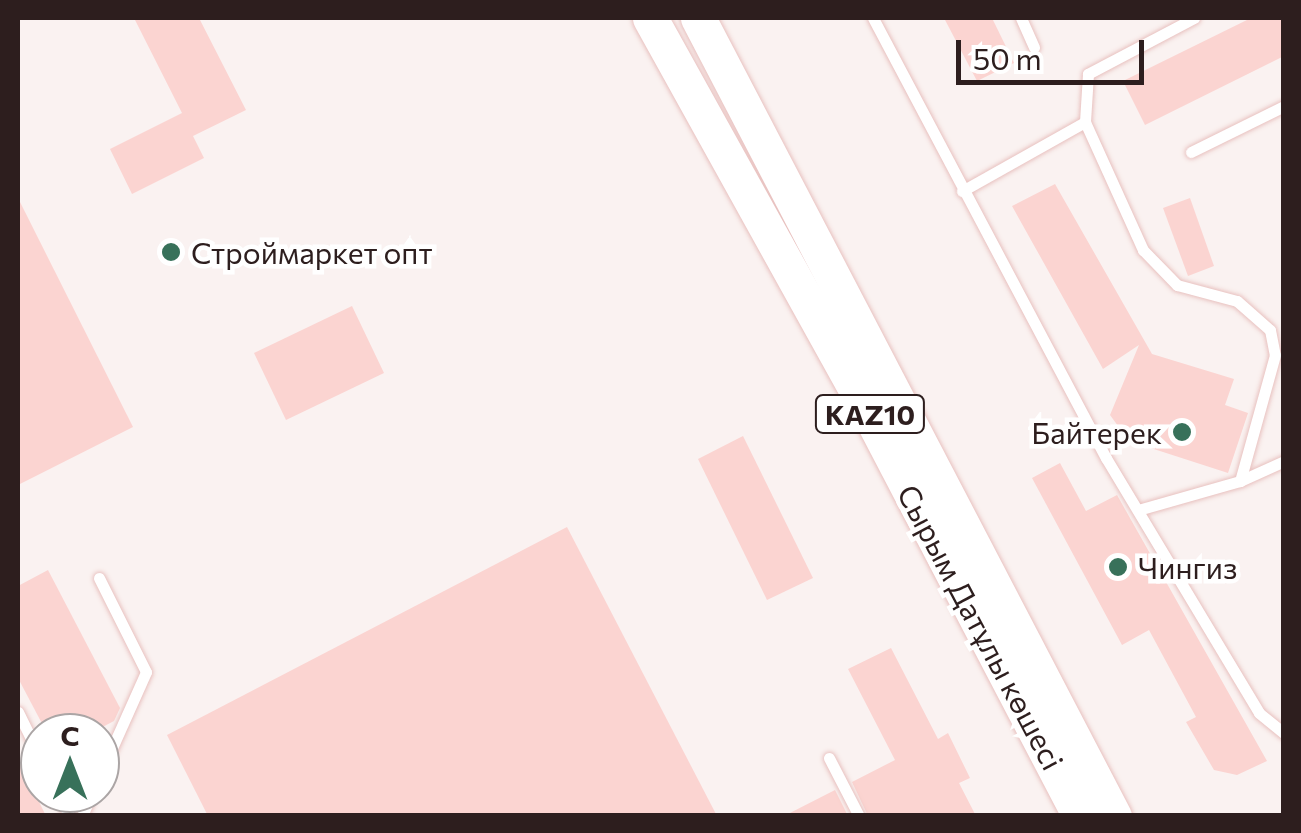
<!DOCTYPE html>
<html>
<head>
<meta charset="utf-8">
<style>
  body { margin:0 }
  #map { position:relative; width:1301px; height:833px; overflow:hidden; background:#faf2f1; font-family:Commissioner,sans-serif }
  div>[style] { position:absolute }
  .building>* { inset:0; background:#fbd4d1 }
  .roads { filter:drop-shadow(0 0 2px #e8c1bf) drop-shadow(0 0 2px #e8c1bf) }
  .service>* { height:11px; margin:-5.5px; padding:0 5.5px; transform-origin:5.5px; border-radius:5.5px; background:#fff }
  .trunk>* { height:35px; margin:-17.5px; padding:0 17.5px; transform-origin:17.5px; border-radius:17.5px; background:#fff }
  .dots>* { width:28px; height:28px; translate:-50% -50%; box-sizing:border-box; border:5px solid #fff; border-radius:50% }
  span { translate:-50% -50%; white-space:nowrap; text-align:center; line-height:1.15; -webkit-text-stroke:9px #fff; paint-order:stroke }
  .shield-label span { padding:2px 8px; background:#fff; border:2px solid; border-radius:8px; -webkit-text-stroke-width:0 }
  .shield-label { font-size:28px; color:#2d1e1e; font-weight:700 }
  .poi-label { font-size:30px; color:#2d1e1e }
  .left { translate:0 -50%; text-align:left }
  .right { translate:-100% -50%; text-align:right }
  .street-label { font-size:30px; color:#2d1e1e }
  .frame { position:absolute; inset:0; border:20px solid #2d1e1e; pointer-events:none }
  .north { position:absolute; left:20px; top:713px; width:100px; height:100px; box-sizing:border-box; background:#fff; border:2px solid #aba5a5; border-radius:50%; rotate:0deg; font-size:28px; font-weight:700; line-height:40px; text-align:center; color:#2d1e1e }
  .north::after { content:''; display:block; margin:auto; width:35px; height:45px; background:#38715a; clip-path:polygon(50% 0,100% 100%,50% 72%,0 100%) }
  .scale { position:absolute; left:956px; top:40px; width:188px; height:45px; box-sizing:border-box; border:5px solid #2d1e1e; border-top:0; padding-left:12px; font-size:30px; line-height:35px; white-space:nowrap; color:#2d1e1e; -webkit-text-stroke:8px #fff; paint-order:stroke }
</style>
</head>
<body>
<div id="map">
  <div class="building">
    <div style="clip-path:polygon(134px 18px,199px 18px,246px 110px,193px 136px,204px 158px,132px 194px,110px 149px,182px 113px)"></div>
    <div style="clip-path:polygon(944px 18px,992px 18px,1014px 63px,977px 81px)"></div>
    <div style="clip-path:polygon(1251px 18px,1284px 18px,1284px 56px,1145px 125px,1123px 81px)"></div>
    <div style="clip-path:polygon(1055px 184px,1152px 354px,1234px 379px,1225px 405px,1248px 413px,1228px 473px,1129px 441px,1110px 415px,1139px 345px,1103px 369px,1012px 206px)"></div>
    <div style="clip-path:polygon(18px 198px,133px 427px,18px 485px)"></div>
    <div style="clip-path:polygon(1190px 198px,1214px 266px,1188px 276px,1163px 208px)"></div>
    <div style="clip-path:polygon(352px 306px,384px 373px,286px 420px,254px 353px)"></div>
    <div style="clip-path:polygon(743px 436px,813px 578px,767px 600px,698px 459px)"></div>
    <div style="clip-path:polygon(1060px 463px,1086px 511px,1117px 495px,1267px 761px,1237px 775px,1214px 770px,1186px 722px,1196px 717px,1149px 630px,1122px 645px,1032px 478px)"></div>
    <div style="clip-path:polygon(567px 527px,717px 816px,208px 816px,167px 735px)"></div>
    <div style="clip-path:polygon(48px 570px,120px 708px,114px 721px,91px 733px,47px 733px,18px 678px,18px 586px)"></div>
    <div style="clip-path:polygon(891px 648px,938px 739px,948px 733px,970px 778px,959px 783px,976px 816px,868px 816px,852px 782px,895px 760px,848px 669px)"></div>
    <div style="clip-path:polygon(18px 759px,46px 816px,18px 816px)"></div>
    <div style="clip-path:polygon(835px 790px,848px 816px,784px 816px)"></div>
  </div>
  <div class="roads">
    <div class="service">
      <div style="left:873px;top:18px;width:498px;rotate:62.1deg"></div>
      <div style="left:1106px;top:458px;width:297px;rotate:59deg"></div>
      <div style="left:1259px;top:713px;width:32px;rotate:39deg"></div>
      <div style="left:1021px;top:18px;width:32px;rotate:66deg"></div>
      <div style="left:1194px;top:18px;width:120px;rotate:152.2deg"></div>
      <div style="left:1088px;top:74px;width:48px;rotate:93.6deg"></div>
      <div style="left:1085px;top:122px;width:141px;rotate:65.6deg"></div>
      <div style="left:1143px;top:250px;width:49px;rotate:45.8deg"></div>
      <div style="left:1177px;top:285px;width:62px;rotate:14.9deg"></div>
      <div style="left:1237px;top:301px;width:44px;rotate:41.3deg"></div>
      <div style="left:1270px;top:330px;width:25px;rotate:79deg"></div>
      <div style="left:1275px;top:355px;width:131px;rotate:105.5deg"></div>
      <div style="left:1191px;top:152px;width:104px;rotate:-26.3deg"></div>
      <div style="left:962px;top:191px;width:141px;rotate:-29.3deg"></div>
      <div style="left:1138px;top:510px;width:106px;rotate:-15.9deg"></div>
      <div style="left:1240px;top:481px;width:48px;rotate:-24.4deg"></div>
      <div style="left:99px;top:578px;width:105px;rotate:63.4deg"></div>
      <div style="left:146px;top:672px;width:113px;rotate:114.1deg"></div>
      <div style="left:18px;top:712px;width:50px;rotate:63.9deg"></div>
      <div style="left:829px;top:758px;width:65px;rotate:62.7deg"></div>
      <div style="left:58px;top:793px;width:25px;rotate:64deg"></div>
      <div style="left:82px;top:816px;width:25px;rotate:-67deg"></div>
    </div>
    <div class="trunk">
      <div style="left:650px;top:18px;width:452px;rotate:61deg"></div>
      <div style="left:869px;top:413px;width:455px;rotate:62.4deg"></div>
      <div style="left:698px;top:18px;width:900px;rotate:62.47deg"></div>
    </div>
  </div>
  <div class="dots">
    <div style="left:171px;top:252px;background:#38715a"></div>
    <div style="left:1182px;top:432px;background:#38715a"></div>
    <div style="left:1118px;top:567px;background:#38715a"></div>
  </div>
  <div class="shield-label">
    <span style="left:870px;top:414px">KAZ10</span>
  </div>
  <div class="poi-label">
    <span class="left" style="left:191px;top:252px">Строймаркет опт</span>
    <span class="right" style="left:1162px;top:432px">Байтерек</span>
    <span class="left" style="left:1138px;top:567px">Чингиз</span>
  </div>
  <div class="street-label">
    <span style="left:981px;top:627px;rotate:62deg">Сырым Датұлы көшесі</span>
  </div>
  <div class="frame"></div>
  <div class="north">С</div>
  <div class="scale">50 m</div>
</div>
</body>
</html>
